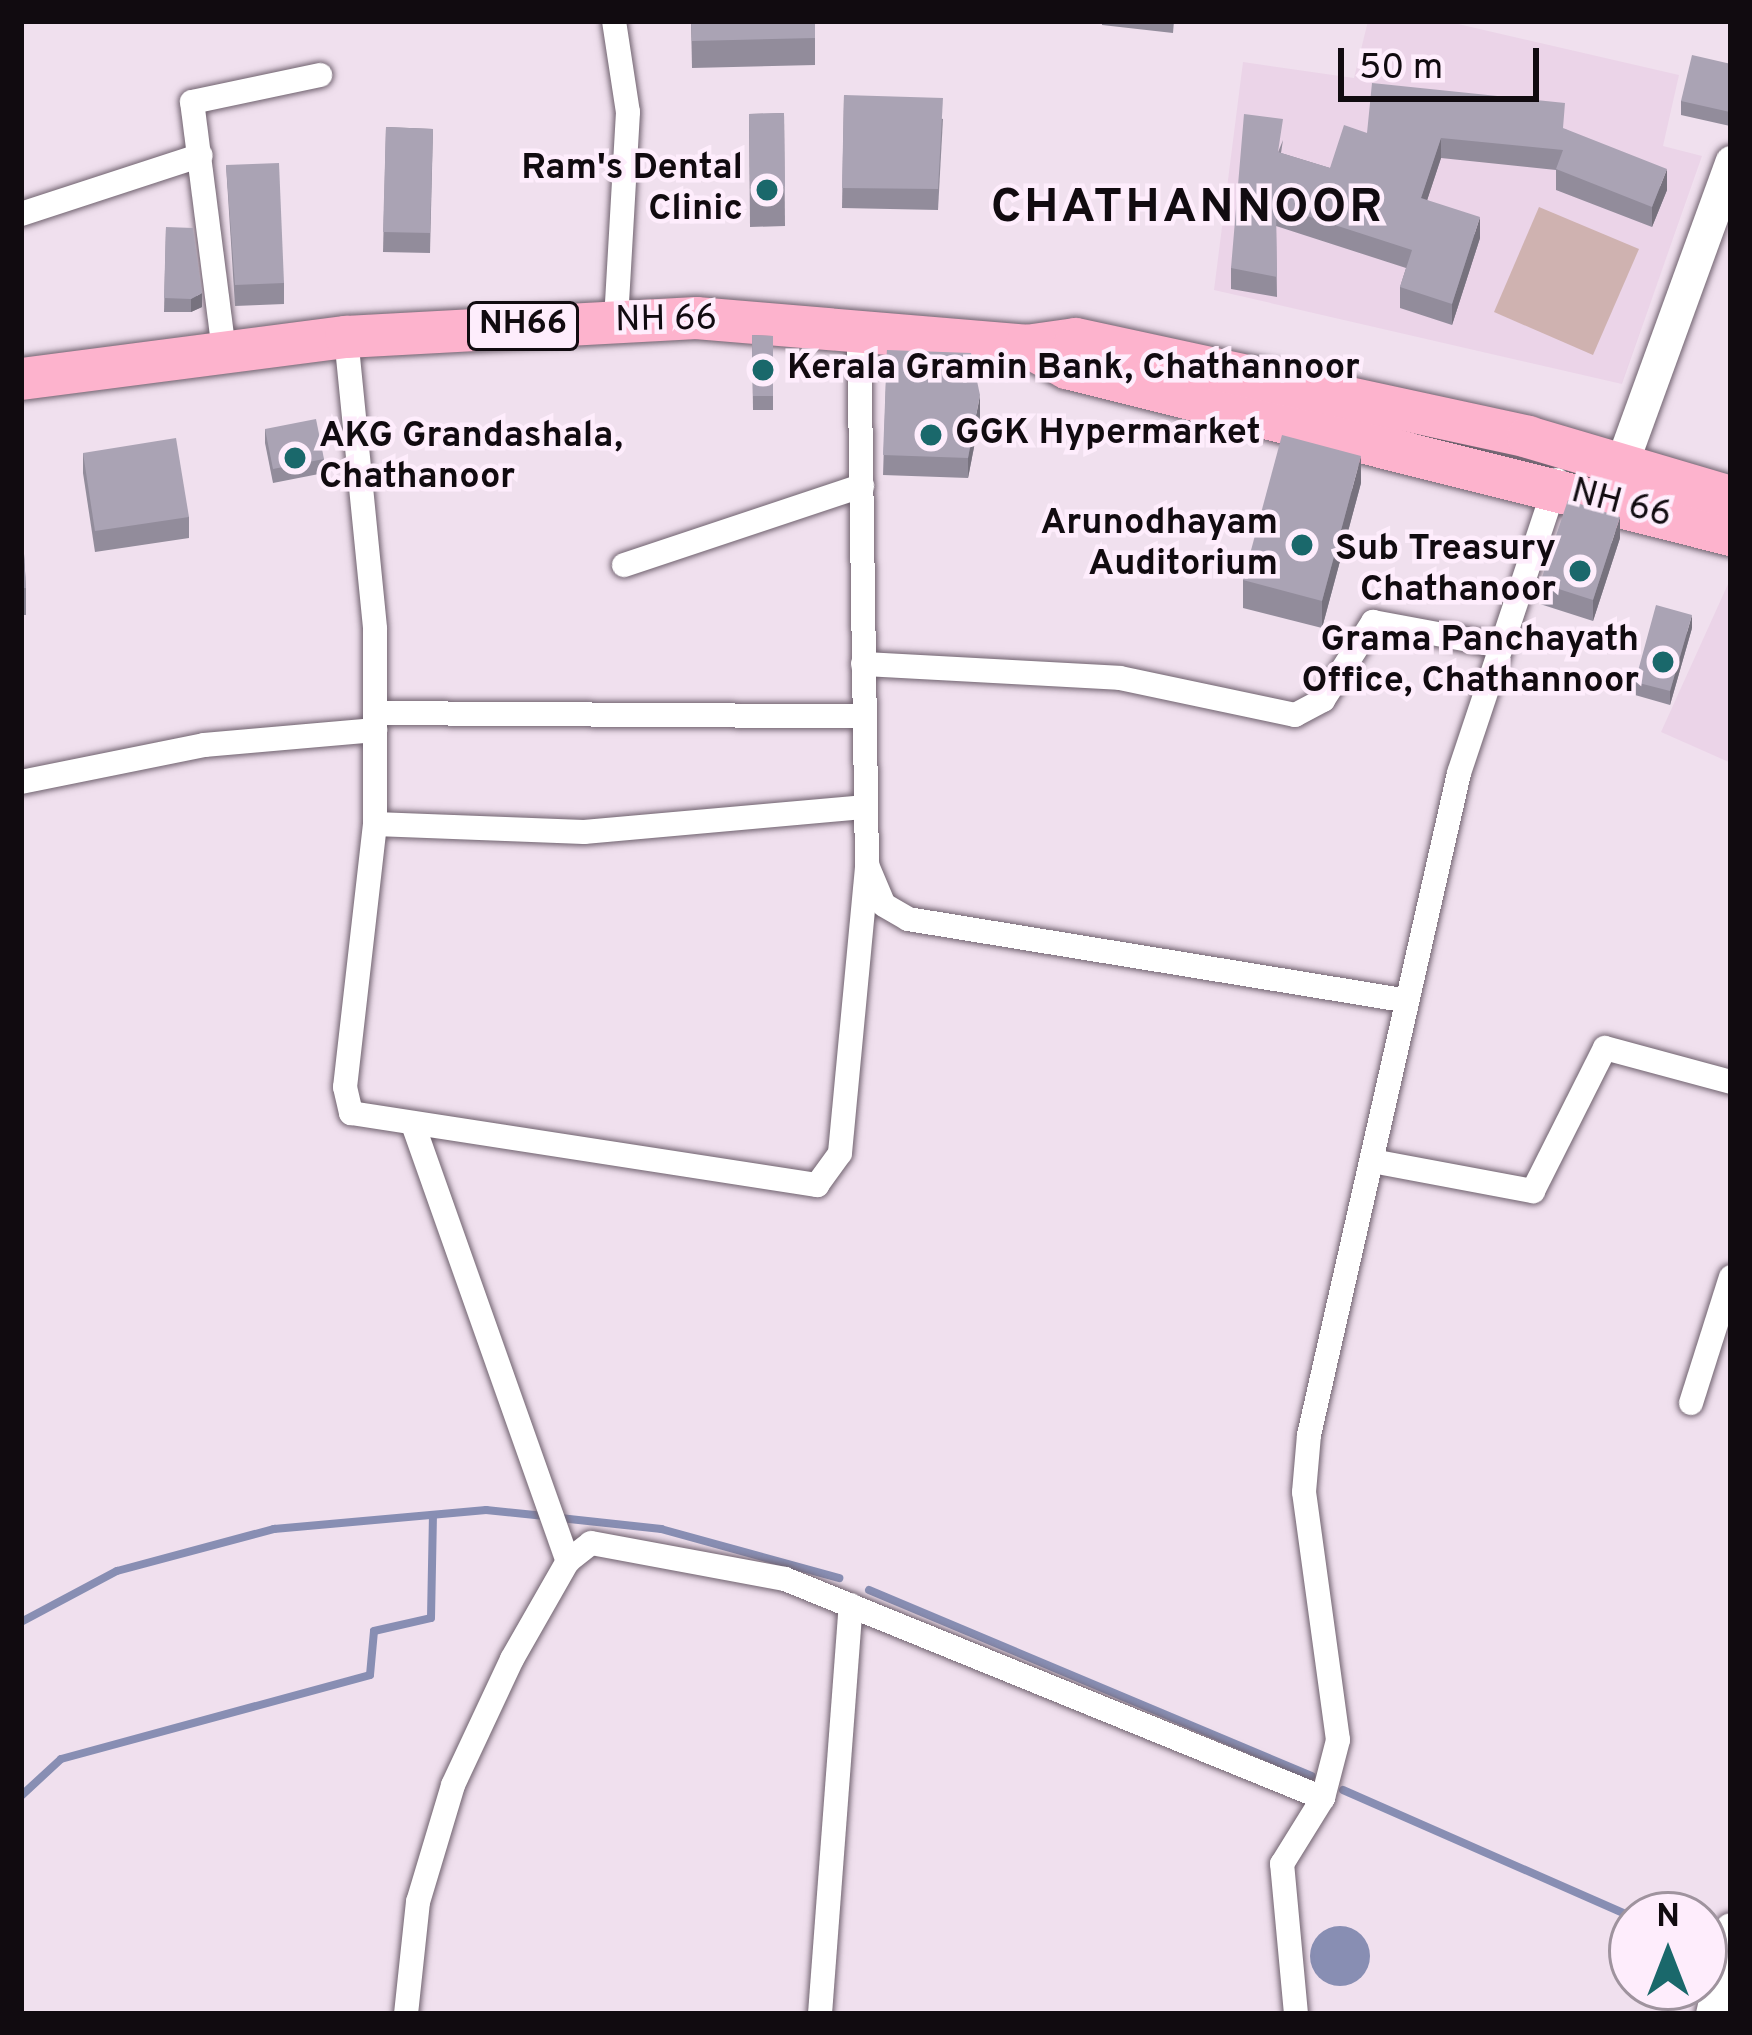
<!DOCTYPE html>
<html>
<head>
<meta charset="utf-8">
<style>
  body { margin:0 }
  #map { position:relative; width:1752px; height:2035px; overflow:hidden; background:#f0e0ee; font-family:Overpass,sans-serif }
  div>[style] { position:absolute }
  .built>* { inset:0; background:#ebd4e8 }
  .green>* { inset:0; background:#cfb2b0 }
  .water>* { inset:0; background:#888eb3 }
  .round { border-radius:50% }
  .stream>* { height:8px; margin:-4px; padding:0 4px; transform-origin:4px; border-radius:4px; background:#888eb3 }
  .roads { filter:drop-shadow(0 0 3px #6f616e) drop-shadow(0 0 3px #6f616e) }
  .street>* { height:24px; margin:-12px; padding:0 12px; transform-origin:12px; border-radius:12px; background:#fff }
  .secondary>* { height:33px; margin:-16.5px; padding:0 16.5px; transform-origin:16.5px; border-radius:16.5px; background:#fff }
  .highway>* { height:42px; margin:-21px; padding:0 21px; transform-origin:21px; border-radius:21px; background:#fdb3cd }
  .wall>* { inset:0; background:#928c9b }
  .shaded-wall>* { inset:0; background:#77727e }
  .building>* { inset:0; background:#aaa3b4 }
  .dots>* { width:33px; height:33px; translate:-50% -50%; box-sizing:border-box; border:6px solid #feedfc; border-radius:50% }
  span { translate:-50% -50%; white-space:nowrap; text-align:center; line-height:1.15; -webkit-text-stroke:9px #feedfc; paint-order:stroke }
  .shield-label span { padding:3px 9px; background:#feedfc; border:3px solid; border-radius:9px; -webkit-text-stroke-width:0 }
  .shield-label { font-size:33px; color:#110b10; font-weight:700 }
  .poi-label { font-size:36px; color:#110b10; font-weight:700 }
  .right { translate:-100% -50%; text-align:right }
  .left { translate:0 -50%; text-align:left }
  .street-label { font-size:36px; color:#110b10 }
  .district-label { font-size:48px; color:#110b10; font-weight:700; letter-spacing:3px }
  .frame { position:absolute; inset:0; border:24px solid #110b10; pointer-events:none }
  .north { position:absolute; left:1608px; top:1891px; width:120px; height:120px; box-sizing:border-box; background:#feedfc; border:3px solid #9f939e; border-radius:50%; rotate:0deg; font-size:33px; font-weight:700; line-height:48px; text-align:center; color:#110b10 }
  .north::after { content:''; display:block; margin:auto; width:42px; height:54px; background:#1a686b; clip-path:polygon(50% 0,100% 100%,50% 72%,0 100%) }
  .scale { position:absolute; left:1338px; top:48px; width:201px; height:54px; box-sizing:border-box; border:6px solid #110b10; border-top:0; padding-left:15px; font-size:36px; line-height:42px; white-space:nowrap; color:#110b10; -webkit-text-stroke:9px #feedfc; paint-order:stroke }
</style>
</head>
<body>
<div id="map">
  <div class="built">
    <div style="clip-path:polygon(1368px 21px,1445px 21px,1679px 75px,1663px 146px,1702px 156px,1622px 384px,1214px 290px,1243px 62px,1354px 78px)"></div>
    <div style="clip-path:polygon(1728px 584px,1731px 585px,1731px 763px,1661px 732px)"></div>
  </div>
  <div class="green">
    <div style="clip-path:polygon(1539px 207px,1639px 249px,1593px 355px,1494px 312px)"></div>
  </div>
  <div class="water">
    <div class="round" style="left:1310px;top:1926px;width:60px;height:60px"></div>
  </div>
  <div class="stream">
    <div style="left:560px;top:1518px;width:102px;rotate:6.2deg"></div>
    <div style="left:661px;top:1529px;width:185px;rotate:15.4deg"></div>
    <div style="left:869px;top:1590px;width:480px;rotate:22.8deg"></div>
    <div style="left:21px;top:1622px;width:109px;rotate:-28deg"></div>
    <div style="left:117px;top:1571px;width:163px;rotate:-15deg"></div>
    <div style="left:274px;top:1529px;width:213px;rotate:-5.1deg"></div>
    <div style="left:486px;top:1510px;width:59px;rotate:5.8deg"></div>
    <div style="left:1343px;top:1790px;width:316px;rotate:23.7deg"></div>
    <div style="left:21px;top:1796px;width:54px;rotate:-42.8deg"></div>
    <div style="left:61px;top:1759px;width:320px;rotate:-15.2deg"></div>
    <div style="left:370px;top:1675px;width:44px;rotate:-84.8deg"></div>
    <div style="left:374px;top:1631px;width:58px;rotate:-12.8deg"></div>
    <div style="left:431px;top:1618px;width:103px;rotate:-88.9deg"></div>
  </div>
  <div class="roads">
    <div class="street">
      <div style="left:614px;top:21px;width:92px;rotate:81.3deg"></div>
      <div style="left:628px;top:112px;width:210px;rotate:93.3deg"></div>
      <div style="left:21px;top:214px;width:189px;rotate:-18.1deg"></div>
      <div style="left:859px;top:326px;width:539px;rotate:89.15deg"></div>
      <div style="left:867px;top:865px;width:43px;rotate:67deg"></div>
      <div style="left:884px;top:905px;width:28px;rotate:30deg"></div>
      <div style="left:908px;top:919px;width:499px;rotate:9.3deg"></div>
      <div style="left:346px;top:337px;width:293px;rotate:84.3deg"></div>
      <div style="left:375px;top:629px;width:195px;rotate:90deg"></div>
      <div style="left:375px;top:824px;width:265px;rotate:96.5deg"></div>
      <div style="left:345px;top:1087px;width:27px;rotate:77deg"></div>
      <div style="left:351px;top:1113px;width:472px;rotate:8.8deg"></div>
      <div style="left:817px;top:1185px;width:39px;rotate:-54deg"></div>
      <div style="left:840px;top:1153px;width:289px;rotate:-84.6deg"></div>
      <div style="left:224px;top:351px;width:251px;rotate:-97.3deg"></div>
      <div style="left:192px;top:102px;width:131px;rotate:-11.9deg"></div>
      <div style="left:624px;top:565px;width:251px;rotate:-18.4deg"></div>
      <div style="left:863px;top:664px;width:257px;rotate:3.1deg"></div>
      <div style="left:1120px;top:678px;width:179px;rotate:11.9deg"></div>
      <div style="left:1295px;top:715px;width:32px;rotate:-28deg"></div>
      <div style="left:1323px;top:700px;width:93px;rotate:-57.3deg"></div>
      <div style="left:1373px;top:622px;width:130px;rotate:10.6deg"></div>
      <div style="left:375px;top:713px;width:489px;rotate:0.4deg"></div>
      <div style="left:21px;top:782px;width:187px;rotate:-11.4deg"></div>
      <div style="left:204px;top:745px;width:172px;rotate:-5deg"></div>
      <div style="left:375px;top:824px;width:209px;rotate:2.2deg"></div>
      <div style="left:584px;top:832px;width:283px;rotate:-5.1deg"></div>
      <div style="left:414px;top:1127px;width:461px;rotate:70.5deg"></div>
      <div style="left:1372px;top:1161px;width:164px;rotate:10.6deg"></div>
      <div style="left:1533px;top:1191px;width:160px;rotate:-63.3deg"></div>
      <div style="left:1605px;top:1048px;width:131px;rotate:15.1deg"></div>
      <div style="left:1691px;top:1403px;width:132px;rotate:-72.4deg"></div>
      <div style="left:406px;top:2014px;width:113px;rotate:-83.9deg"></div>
      <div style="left:418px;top:1902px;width:122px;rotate:-73.3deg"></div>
      <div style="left:453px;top:1785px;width:139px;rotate:-64.9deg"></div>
      <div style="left:512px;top:1659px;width:113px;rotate:-60.3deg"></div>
      <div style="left:568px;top:1561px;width:29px;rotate:-38deg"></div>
      <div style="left:591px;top:1543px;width:197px;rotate:10.5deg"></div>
      <div style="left:785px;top:1579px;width:581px;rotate:22.15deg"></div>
      <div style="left:820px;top:2014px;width:410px;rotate:-85.7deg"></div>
      <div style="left:1296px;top:2014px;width:151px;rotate:-95.3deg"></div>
      <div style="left:1282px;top:1864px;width:78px;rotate:-58.2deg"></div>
      <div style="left:1323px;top:1798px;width:60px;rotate:-75.5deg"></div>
      <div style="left:1338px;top:1740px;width:250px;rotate:-97.8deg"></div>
      <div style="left:1304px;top:1492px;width:57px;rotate:-85deg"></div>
      <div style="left:1309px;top:1435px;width:679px;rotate:-77.23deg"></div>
      <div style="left:1459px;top:773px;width:309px;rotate:-71.5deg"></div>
    </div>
    <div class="secondary">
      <div style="left:1613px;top:487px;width:346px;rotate:-70deg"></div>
      <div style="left:1712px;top:2014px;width:87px;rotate:-77.4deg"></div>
    </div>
    <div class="highway">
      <div style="left:1026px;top:346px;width:47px;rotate:28.2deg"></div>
      <div style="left:1067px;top:368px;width:685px;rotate:14.12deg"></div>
      <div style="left:21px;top:379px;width:328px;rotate:-7.4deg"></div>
      <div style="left:346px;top:337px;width:351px;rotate:-3.1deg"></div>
      <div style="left:696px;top:318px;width:331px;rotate:4.8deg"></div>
      <div style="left:1026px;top:346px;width:50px;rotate:-8deg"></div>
      <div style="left:1076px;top:339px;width:463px;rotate:12.2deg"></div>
      <div style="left:1528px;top:437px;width:212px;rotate:16.5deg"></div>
    </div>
  </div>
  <div class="wall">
    <div style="clip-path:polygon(691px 21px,815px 21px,815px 65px,692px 68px)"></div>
    <div style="clip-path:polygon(1102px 21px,1174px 21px,1173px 33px,1102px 25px)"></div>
    <div style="clip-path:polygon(1731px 64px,1730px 126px,1681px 115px,1681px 101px)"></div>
    <div style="clip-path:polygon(844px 95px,943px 119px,938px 210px,842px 208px)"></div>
    <div style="clip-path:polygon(784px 113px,785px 226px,750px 227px,749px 114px)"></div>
    <div style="clip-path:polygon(386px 127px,433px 129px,430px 253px,383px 252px)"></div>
    <div style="clip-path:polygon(1565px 129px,1667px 190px,1652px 227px,1556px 190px,1556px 170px,1441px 158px,1427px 200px,1480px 238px,1452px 325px,1400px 308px,1400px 287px,1406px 268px,1276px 226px,1277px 297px,1231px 289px,1231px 268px,1283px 140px,1281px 153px,1330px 168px,1367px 133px)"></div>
    <div style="clip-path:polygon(226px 165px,284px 283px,284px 304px,235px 306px)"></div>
    <div style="clip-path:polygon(166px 227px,202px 307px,191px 312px,164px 312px)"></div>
    <div style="clip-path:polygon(752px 335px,773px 336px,773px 410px,753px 410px)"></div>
    <div style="clip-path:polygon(887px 350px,980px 416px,968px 478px,883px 475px)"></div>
    <div style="clip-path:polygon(265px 429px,324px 459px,324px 473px,273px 483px,265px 443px)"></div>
    <div style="clip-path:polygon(83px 453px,189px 517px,189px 538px,95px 552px,83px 473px)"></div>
    <div style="clip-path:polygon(1361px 483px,1322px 628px,1243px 608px,1243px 580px)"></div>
    <div style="clip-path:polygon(21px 503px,26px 588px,26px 615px,21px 615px)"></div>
    <div style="clip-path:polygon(1620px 538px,1593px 621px,1540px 604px,1540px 583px)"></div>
    <div style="clip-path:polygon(1692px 628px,1670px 705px,1635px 695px,1635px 682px)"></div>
  </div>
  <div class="shaded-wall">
    <div style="clip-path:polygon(1441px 138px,1441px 158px,1421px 219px,1421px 198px)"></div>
    <div style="clip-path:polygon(1667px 169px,1667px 190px,1652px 227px,1652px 207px)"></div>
    <div style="clip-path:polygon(1480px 217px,1480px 238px,1452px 325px,1452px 304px)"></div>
    <div style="clip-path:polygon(202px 293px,202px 307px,191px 312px,191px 299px)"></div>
    <div style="clip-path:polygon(980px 395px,980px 416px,968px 478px,968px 458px)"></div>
    <div style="clip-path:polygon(1361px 456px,1361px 483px,1322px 628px,1322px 601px)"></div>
    <div style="clip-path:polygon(1620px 517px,1620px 538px,1593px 621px,1593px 600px)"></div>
    <div style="clip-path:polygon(1692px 615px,1692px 628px,1670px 705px,1670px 691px)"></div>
  </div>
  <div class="building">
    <div style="clip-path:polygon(691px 21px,815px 21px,815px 38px,692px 41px)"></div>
    <div style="clip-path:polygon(1692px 55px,1731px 64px,1730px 112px,1681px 101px)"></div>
    <div style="clip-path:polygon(1372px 83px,1565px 103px,1563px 128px,1667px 169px,1652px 207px,1556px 169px,1563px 150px,1441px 138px,1421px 198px,1480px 217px,1452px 304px,1400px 287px,1412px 250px,1276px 206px,1277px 277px,1231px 268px,1244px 114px,1283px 119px,1278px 152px,1330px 168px,1344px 125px,1367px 133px)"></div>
    <div style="clip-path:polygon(844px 95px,943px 98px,938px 189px,842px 188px)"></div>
    <div style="clip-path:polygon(784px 113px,785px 187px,750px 187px,749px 114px)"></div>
    <div style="clip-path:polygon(386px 127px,433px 129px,430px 233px,383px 232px)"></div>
    <div style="clip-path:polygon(279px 163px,284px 283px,235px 285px,226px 165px)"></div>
    <div style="clip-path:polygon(166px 227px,193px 228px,202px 293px,191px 299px,164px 298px)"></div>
    <div style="clip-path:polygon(752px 335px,773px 336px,773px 396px,753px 396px)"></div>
    <div style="clip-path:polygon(887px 350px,971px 353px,980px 395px,968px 458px,883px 455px)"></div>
    <div style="clip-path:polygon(316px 419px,324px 459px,273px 469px,265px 429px)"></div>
    <div style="clip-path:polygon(1282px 435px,1361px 456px,1322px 601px,1243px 580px)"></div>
    <div style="clip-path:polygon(176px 438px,189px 517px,95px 531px,83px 453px)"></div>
    <div style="clip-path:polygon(1568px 500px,1620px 517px,1593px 600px,1540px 583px)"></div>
    <div style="clip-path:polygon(21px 503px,26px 588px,21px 588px)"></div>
    <div style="clip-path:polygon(1656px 605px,1692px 615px,1670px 691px,1635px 682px)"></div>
  </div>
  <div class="dots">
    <div style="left:767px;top:190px;background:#1a686b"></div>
    <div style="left:763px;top:370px;background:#1a686b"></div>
    <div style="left:931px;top:435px;background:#1a686b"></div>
    <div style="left:295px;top:458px;background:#1a686b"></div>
    <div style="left:1302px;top:545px;background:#1a686b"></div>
    <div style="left:1580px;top:571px;background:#1a686b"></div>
    <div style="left:1663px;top:662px;background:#1a686b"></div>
  </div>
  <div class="shield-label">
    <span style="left:523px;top:326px">NH66</span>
  </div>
  <div class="poi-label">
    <span class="right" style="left:743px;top:190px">Ram's Dental<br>Clinic</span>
    <span class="left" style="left:787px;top:370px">Kerala Gramin Bank, Chathannoor</span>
    <span class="left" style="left:955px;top:435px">GGK Hypermarket</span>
    <span class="left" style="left:319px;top:458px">AKG Grandashala,<br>Chathanoor</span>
    <span class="right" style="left:1278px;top:545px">Arunodhayam<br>Auditorium</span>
    <span class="right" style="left:1556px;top:571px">Sub Treasury<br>Chathanoor</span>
    <span class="right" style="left:1639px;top:662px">Grama Panchayath<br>Office, Chathannoor</span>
  </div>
  <div class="street-label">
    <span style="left:666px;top:321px;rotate:-1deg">NH 66</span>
    <span style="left:1621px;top:505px;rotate:15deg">NH 66</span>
  </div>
  <div class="district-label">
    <span style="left:1188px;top:210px">CHATHANNOOR</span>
  </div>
  <div class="frame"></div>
  <div class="north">N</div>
  <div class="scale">50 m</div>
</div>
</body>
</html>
